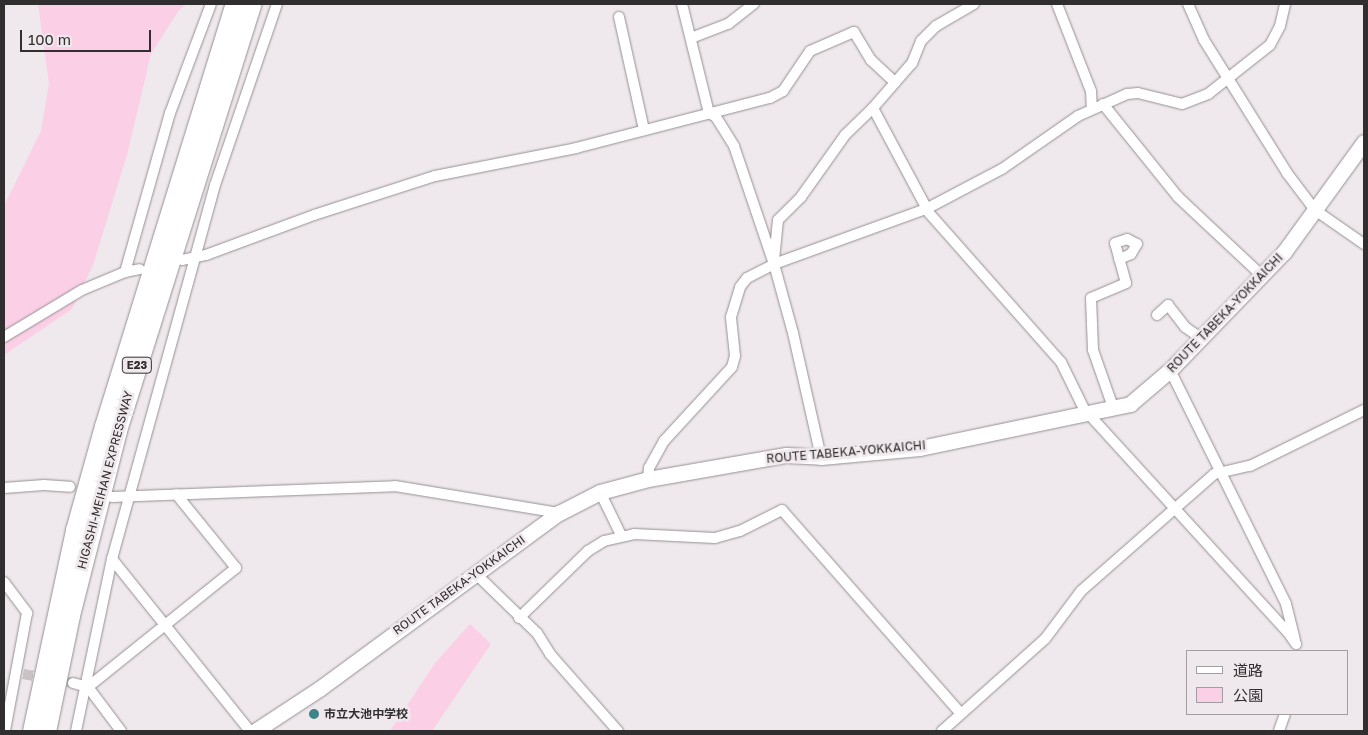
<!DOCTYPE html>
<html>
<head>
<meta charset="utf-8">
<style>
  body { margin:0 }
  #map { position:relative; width:1368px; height:735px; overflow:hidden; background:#efe8ec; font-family:"Golos Text","Noto Sans JP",sans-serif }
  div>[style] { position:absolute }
  .green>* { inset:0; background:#fbcfe6 }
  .street-tunnel>* { height:10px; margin-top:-5px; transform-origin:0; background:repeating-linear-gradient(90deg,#c9c3c6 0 10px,transparent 0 15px) }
  .roads { filter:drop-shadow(0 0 1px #968f93) drop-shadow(0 0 1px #968f93) }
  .street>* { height:10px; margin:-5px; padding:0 5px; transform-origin:5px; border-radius:5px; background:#fff }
  .secondary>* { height:15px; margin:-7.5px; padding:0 7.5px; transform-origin:7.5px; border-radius:7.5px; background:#fff }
  .highway>* { height:19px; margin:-9.5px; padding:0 9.5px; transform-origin:9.5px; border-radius:9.5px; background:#fff }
  .dots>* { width:14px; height:14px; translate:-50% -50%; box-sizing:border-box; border:2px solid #efe8ec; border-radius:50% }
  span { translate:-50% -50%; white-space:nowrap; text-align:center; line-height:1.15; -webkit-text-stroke:5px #efe8ec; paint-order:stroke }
  .shield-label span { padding:1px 4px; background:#efe8ec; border:1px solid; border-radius:4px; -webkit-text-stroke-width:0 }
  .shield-label { font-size:11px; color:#312e2f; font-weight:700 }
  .street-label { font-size:12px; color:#312e2f }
  .poi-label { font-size:12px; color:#312e2f; font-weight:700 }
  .left { translate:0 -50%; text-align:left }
  .frame { position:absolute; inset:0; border:5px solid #312e2f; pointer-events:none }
  .legend { position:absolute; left:1186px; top:650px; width:162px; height:65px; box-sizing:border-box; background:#efe8ec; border:1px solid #a39ea0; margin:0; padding:6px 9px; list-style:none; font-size:15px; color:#312e2f }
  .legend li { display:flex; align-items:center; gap:10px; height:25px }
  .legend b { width:25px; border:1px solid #a39ea0 }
  .scale { position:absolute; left:20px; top:30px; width:131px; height:22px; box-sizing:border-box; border:2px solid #312e2f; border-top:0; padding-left:6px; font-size:15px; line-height:18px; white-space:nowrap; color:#312e2f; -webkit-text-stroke:4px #efe8ec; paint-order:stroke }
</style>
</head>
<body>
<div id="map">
  <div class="green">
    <div style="clip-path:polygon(38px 4px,187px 4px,179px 10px,151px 54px,127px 155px,93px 265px,72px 309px,4px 355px,4px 206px,41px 131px,49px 83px)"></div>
    <div style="clip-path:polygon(470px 624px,491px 644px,432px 731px,390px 731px,435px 663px)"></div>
  </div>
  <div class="street-tunnel">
    <div style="left:23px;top:674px;width:51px;rotate:10.2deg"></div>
  </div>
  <div class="roads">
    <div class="street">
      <div style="left:682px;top:4px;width:112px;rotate:76.1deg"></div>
      <div style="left:709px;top:113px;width:8px;rotate:30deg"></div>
      <div style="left:716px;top:117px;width:34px;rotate:58deg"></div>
      <div style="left:734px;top:146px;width:125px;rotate:71.3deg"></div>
      <div style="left:774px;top:264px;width:72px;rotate:74.6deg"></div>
      <div style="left:793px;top:333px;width:127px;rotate:77.3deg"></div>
      <div style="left:974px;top:4px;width:44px;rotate:149.9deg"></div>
      <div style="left:936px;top:26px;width:21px;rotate:135deg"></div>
      <div style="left:921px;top:41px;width:24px;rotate:112deg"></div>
      <div style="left:912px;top:63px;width:60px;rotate:130.9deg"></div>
      <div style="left:873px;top:108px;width:119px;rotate:61.9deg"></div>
      <div style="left:929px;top:213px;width:199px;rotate:48.5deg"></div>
      <div style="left:1061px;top:362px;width:52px;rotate:63.9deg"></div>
      <div style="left:1084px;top:409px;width:301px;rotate:47.6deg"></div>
      <div style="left:1287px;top:631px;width:16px;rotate:55deg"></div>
      <div style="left:1057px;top:4px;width:93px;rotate:68.7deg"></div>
      <div style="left:1091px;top:91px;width:18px;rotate:87deg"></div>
      <div style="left:1188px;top:4px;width:39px;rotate:66deg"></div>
      <div style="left:1204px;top:40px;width:157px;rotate:58deg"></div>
      <div style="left:1287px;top:173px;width:46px;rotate:52.9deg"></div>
      <div style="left:1315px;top:210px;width:60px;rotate:34.8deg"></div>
      <div style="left:619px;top:17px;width:116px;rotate:77.5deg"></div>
      <div style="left:691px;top:38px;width:40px;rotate:-21deg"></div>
      <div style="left:728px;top:24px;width:33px;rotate:-38deg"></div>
      <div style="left:1103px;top:104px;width:119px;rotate:51.1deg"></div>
      <div style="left:1178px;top:197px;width:115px;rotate:43.2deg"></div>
      <div style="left:182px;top:260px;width:25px;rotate:-12deg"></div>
      <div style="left:206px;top:255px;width:115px;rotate:-20.3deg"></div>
      <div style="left:314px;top:215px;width:127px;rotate:-17.9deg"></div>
      <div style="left:435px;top:176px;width:144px;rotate:-11.2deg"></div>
      <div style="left:576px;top:148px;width:200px;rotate:-14.5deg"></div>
      <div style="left:770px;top:98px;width:15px;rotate:-28deg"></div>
      <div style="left:783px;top:91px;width:48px;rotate:-56deg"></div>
      <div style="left:810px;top:51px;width:48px;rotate:-23.4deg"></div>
      <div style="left:854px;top:32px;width:33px;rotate:59deg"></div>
      <div style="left:871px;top:60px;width:33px;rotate:43deg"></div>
      <div style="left:774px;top:260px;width:40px;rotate:-84.3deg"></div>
      <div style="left:778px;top:220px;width:33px;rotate:-45deg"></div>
      <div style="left:801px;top:197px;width:76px;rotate:-54.6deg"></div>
      <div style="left:845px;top:135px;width:39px;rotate:-44deg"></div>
      <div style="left:125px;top:272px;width:165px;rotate:-74.2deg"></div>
      <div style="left:170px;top:113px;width:116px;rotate:-69.4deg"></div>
      <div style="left:1157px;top:315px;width:15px;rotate:-42deg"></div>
      <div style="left:1168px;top:305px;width:28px;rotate:52deg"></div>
      <div style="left:1185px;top:327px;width:19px;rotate:35deg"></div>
      <div style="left:4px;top:337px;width:91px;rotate:-31.1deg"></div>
      <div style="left:82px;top:290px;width:47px;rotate:-22.7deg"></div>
      <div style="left:125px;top:272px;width:15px;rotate:-11deg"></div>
      <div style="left:1170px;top:370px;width:261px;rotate:63.6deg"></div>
      <div style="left:1286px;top:604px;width:37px;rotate:76deg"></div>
      <div style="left:1114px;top:410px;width:64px;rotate:-109.3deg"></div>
      <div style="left:1093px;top:350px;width:52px;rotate:-92.2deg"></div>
      <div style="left:1091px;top:298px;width:38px;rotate:-23deg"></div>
      <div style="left:1126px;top:283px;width:41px;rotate:-105.4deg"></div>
      <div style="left:1115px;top:243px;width:13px;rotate:-18deg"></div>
      <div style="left:1127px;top:239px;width:11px;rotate:27deg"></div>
      <div style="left:1137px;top:244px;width:12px;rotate:121deg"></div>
      <div style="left:1131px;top:254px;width:13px;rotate:157deg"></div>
      <div style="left:648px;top:479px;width:11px;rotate:-85deg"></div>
      <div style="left:649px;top:468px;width:31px;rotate:-61deg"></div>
      <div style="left:664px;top:441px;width:100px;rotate:-47.4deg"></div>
      <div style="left:732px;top:367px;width:11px;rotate:-75deg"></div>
      <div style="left:735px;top:356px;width:39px;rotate:-96deg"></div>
      <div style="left:731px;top:317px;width:31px;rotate:-73deg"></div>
      <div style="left:740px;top:287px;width:11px;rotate:-52deg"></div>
      <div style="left:747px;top:278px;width:30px;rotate:-27deg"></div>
      <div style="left:774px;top:264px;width:162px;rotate:-19.9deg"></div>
      <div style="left:926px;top:209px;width:86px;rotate:-27.8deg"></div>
      <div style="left:1002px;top:169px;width:93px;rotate:-34.9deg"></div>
      <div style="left:1078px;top:116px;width:54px;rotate:-24.2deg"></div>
      <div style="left:1127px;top:94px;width:11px;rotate:-5deg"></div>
      <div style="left:1138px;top:93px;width:45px;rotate:14deg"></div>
      <div style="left:1182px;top:104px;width:28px;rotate:-21deg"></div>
      <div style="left:1208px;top:94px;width:79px;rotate:-38.3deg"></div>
      <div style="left:1270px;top:45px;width:21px;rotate:-62deg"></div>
      <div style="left:1280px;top:26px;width:23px;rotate:-77deg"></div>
      <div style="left:4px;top:488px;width:40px;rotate:-4.3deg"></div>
      <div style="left:44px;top:485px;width:26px;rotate:4deg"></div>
      <div style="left:600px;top:492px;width:48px;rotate:64deg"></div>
      <div style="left:112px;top:497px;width:283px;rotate:-2.2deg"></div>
      <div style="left:395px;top:486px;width:166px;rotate:9.3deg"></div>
      <div style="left:112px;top:559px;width:221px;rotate:51.3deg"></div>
      <div style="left:475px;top:573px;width:86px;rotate:44.1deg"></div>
      <div style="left:537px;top:633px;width:25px;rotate:58deg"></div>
      <div style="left:550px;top:654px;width:103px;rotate:48.6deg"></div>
      <div style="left:4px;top:582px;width:39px;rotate:53deg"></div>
      <div style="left:27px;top:613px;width:120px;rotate:100.6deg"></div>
      <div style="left:519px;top:618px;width:96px;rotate:-44.2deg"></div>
      <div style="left:588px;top:551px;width:19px;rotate:-32deg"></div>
      <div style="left:604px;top:541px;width:31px;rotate:-13deg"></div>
      <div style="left:634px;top:534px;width:81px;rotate:2.8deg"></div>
      <div style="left:715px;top:538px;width:26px;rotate:-16deg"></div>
      <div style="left:740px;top:531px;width:47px;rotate:-26.6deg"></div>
      <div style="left:782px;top:510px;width:271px;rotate:48.7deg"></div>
      <div style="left:73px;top:683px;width:16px;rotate:15deg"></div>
      <div style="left:88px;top:687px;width:55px;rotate:53.1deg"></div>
      <div style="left:88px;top:687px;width:190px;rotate:-38.8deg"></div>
      <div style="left:236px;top:568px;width:95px;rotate:-129deg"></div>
      <div style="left:76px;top:731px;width:176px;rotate:-78.2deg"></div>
      <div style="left:112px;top:559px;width:388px;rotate:-74.6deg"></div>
      <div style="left:215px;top:185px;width:191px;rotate:-71.1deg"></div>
      <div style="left:942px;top:731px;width:138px;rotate:-41.8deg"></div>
      <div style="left:1045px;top:639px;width:60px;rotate:-53.1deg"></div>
      <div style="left:1081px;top:591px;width:177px;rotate:-41.3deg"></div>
      <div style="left:1214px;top:474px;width:37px;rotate:-13deg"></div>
      <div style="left:1250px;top:466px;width:127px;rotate:-26.2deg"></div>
      <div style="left:1279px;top:731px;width:18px;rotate:-71deg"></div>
    </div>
    <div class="secondary">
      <div style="left:255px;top:731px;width:77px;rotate:-33.3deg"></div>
      <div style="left:319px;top:689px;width:298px;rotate:-36.3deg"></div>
      <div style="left:559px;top:513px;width:46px;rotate:-27.1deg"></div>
      <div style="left:600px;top:492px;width:50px;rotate:-15.2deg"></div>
      <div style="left:648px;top:479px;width:140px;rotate:-9.9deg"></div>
      <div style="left:786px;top:455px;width:35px;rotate:3deg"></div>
      <div style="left:821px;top:457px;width:99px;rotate:-5.2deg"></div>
      <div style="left:920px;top:448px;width:215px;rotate:-11.8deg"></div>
      <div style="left:1130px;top:404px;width:52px;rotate:-40.4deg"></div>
      <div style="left:1170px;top:370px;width:164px;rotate:-46deg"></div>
      <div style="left:1284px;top:252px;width:136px;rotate:-54deg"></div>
    </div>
    <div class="highway">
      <div style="left:32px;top:731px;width:206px;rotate:-77.9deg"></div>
      <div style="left:75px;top:530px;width:108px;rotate:-74.4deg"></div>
      <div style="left:104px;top:426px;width:442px;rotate:-72.8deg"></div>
      <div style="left:46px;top:731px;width:118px;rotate:-78.3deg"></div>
      <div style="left:70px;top:615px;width:191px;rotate:-75.7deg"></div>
      <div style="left:117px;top:430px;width:447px;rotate:-72.5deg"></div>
    </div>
  </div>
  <div class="dots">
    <div style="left:314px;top:714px;background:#3c8485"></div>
  </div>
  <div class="shield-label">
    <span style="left:137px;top:365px">E23</span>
  </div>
  <div class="street-label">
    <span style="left:1225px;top:313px;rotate:-46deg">ROUTE TABEKA-YOKKAICHI</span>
    <span style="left:846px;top:452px;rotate:-5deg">ROUTE TABEKA-YOKKAICHI</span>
    <span style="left:105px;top:480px;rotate:-75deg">HIGASHI-MEIHAN EXPRESSWAY</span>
    <span style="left:459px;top:585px;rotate:-36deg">ROUTE TABEKA-YOKKAICHI</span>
  </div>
  <div class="poi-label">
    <span class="left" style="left:324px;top:714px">市立大池中学校</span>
  </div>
  <div class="frame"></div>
  <ul class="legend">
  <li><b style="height:6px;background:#fff"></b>道路</li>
  <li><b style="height:14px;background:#fbcfe6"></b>公園</li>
  </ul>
  <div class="scale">100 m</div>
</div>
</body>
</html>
